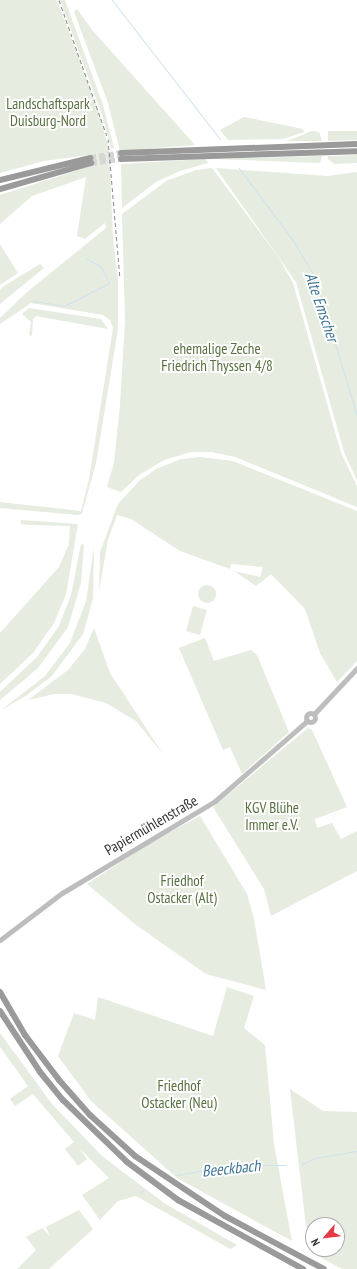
<!DOCTYPE html>
<html>
<head>
<meta charset="utf-8">
<style>
  body { margin:0 }
  #map { position:relative; width:357px; height:1269px; overflow:hidden; background:#fff; font-family:"PT Sans Narrow",sans-serif }
  div>[style] { position:absolute }
  .green>* { inset:0; background:#e6ecdf }
  .round { border-radius:50% }
  .stream>* { height:1px; margin:-0.5px; padding:0 0.5px; transform-origin:0.5px; border-radius:0.5px; background:#cfe2ee }
  .motorway-tunnel>* { height:6px; margin-top:-3px; transform-origin:0; background:repeating-linear-gradient(90deg,#d6d6d6 0 6px,transparent 0 9px) }
  .secondary>* { height:5px; margin:-2.5px; padding:0 2.5px; transform-origin:2.5px; border-radius:2.5px; background:#bdbdbd }
  .secondary>.ring { margin:-2.5px; padding:0; box-sizing:content-box; background:none; border:5px solid #bdbdbd; border-radius:50% }
  .motorway>* { height:6px; margin:-3px; padding:0 3px; transform-origin:3px; border-radius:3px; background:#9a9a9a }
  .rail>* { height:1px; margin-top:-0.5px; transform-origin:0; background:repeating-linear-gradient(90deg,#888 0 4px,transparent 0 7px) }
  span { translate:-50% -50%; white-space:nowrap; text-align:center; line-height:1.15; -webkit-text-stroke:4px #fff; paint-order:stroke }
  .park-label { font-size:15px; color:#56703f }
  .street-label { font-size:15px; color:#333 }
  .water-label { font-size:16px; color:#3f7597; font-style:italic }
  .north { position:absolute; left:305px; top:1217px; width:40px; height:40px; box-sizing:border-box; background:#fff; border:1px solid #adadad; border-radius:50%; rotate:242deg; font-size:11px; font-weight:700; line-height:16px; text-align:center; color:#333 }
  .north::after { content:''; display:block; margin:auto; width:14px; height:18px; background:#e63946; clip-path:polygon(50% 0,100% 100%,50% 72%,0 100%) }
</style>
</head>
<body>
<div id="map">
  <div class="green">
    <div style="clip-path:polygon(0 0,57px 0,100px 116px,109px 150px,113px 237px,118px 279px,118px 329px,96px 463px,82px 514px,78px 515px,0 508px,0 502px,81px 511px,89px 479px,113px 328px,110px 320px,103px 315px,31px 303px,0 324px,0 318px,26px 293px,106px 228px,105px 223px,85px 239px,77px 236px,86px 177px,32px 196px,0 224px,0 195px,91px 166px,89px 155px,44px 161px,0 173px)"></div>
    <div style="clip-path:polygon(60px 0,65px 0,103px 105px,114px 148px,111px 148px,102px 115px)"></div>
    <div style="clip-path:polygon(77px 9px,93px 31px,195px 145px,120px 151px,108px 103px,74px 12px)"></div>
    <div style="clip-path:polygon(244px 117px,303px 129px,304px 132px,283px 139px,228px 140px,220px 130px)"></div>
    <div style="clip-path:polygon(312px 131px,319px 132px,322px 141px,287px 141px)"></div>
    <div style="clip-path:polygon(328px 131px,357px 131px,357px 140px,328px 141px)"></div>
    <div style="clip-path:polygon(357px 155px,357px 163px,334px 164px,328px 159px,328px 156px)"></div>
    <div style="clip-path:polygon(322px 156px,320px 163px,213px 159px)"></div>
    <div style="clip-path:polygon(205px 159px,208px 163px,180px 171px,156px 182px,122px 208px,121px 164px)"></div>
    <div style="clip-path:polygon(212px 168px,279px 258px,293px 283px,341px 453px,357px 486px,357px 507px,235px 457px,212px 452px,191px 452px,164px 460px,139px 475px,121px 492px,107px 487px,114px 463px,120px 405px,125px 320px,122px 214px,166px 181px,196px 170px)"></div>
    <div style="clip-path:polygon(216px 168px,327px 176px,357px 172px,357px 480px,344px 452px,296px 282px)"></div>
    <div style="clip-path:polygon(0 244px,18px 273px,0 285px)"></div>
    <div style="clip-path:polygon(40px 264px,44px 268px,0 304px,0 290px,4px 286px)"></div>
    <div style="clip-path:polygon(29px 308px,101px 319px,108px 329px,36px 316px,33px 319px,32px 336px,29px 335px,31px 322px,22px 314px)"></div>
    <div style="clip-path:polygon(200px 457px,233px 461px,357px 511px,357px 661px,337px 682px,320px 653px,305px 609px,271px 574px,256px 586px,234px 571px,260px 577px,263px 567px,231px 564px,230px 569px,180px 551px,131px 519px,117px 515px,108px 540px,99px 591px,100px 552px,118px 504px,140px 480px,156px 469px,181px 459px)"></div>
    <div style="clip-path:polygon(21px 520px,78px 524px,66px 594px,54px 623px,33px 653px,0 684px,0 633px,59px 567px,69px 544px,70px 526px,31px 525px,21px 524px)"></div>
    <div style="clip-path:polygon(81px 544px,84px 545px,81px 583px,68px 627px,38px 668px,0 700px,0 692px,37px 657px,59px 626px,71px 595px)"></div>
    <div style="clip-path:polygon(94px 547px,93px 599px,83px 634px,52px 676px,27px 695px,0 711px,45px 676px,70px 643px,86px 601px)"></div>
    <div class="round" style="left:198px;top:585px;width:18px;height:18px"></div>
    <div style="clip-path:polygon(193px 606px,207px 610px,200px 635px,186px 631px)"></div>
    <div style="clip-path:polygon(94px 628px,110px 673px,163px 754px,136px 721px,106px 703px,72px 694px,54px 694px,28px 700px,68px 670px,85px 649px)"></div>
    <div style="clip-path:polygon(205px 638px,214px 661px,251px 650px,257px 655px,289px 732px,242px 774px,230px 747px,223px 750px,179px 648px)"></div>
    <div style="clip-path:polygon(308px 728px,312px 730px,347px 807px,315px 819px,317px 828px,332px 823px,341px 839px,357px 831px,357px 871px,271px 916px,264px 889px,213px 807px)"></div>
    <div style="clip-path:polygon(200px 816px,247px 894px,254px 919px,266px 990px,206px 974px,136px 925px,87px 884px,153px 841px)"></div>
    <div style="clip-path:polygon(227px 987px,254px 996px,244px 1028px,265px 1045px,274px 1144px,292px 1241px,177px 1178px,91px 1101px,58px 1056px,74px 1013px,95px 1020px,98px 997px,213px 1036px)"></div>
    <div style="clip-path:polygon(0 1033px,52px 1104px,102px 1156px,164px 1203px,237px 1245px,230px 1249px,136px 1196px,118px 1201px,100px 1220px,82px 1195px,109px 1178px,79px 1148px,87px 1159px,78px 1166px,65px 1149px,74px 1142px,33px 1094px,15px 1106px,10px 1099px,28px 1086px,0 1047px)"></div>
    <div style="clip-path:polygon(290px 1089px,323px 1111px,357px 1112px,357px 1269px,342px 1269px,318px 1256px,315px 1249px,337px 1249px,337px 1225px,313px 1225px,313px 1245px,306px 1227px)"></div>
    <div style="clip-path:polygon(79px 1210px,93px 1229px,49px 1269px,17px 1269px,36px 1250px,26px 1237px,42px 1228px,50px 1236px,46px 1227px)"></div>
  </div>
  <div class="stream">
    <div style="left:112px;top:0;width:176px;rotate:52.2deg"></div>
    <div style="left:239px;top:168px;width:89px;rotate:53.3deg"></div>
    <div style="left:292px;top:239px;width:44px;rotate:58.8deg"></div>
    <div style="left:315px;top:277px;width:145px;rotate:73.2deg"></div>
    <div style="left:33px;top:301px;width:31px;rotate:9deg"></div>
    <div style="left:64px;top:306px;width:51px;rotate:-27.1deg"></div>
    <div style="left:109px;top:283px;width:18px;rotate:-117deg"></div>
    <div style="left:101px;top:267px;width:17px;rotate:-149deg"></div>
    <div style="left:302px;top:1164px;width:14px;rotate:-25deg"></div>
    <div style="left:315px;top:1158px;width:43px;rotate:-9.5deg"></div>
    <div style="left:177px;top:1175px;width:57px;rotate:-10.1deg"></div>
    <div style="left:233px;top:1165px;width:53px"></div>
    <div style="left:140px;top:1192px;width:4px;rotate:-27deg"></div>
  </div>
  <div class="motorway-tunnel">
    <div style="left:90px;top:158px;width:31px;rotate:-9deg"></div>
    <div style="left:91px;top:163px;width:30px;rotate:-8deg"></div>
  </div>
  <div class="secondary">
    <div class="ring" style="left:306.5px;top:713.5px;width:4px;height:4px"></div>
    <div style="left:314px;top:714px;width:63px;rotate:-46.9deg"></div>
    <div style="left:0;top:940px;width:78px;rotate:-37.2deg"></div>
    <div style="left:62px;top:893px;width:179px;rotate:-31deg"></div>
    <div style="left:215px;top:801px;width:122px;rotate:-41deg"></div>
  </div>
  <div class="motorway">
    <div style="left:121px;top:153px;width:236px;rotate:-2.2deg"></div>
    <div style="left:121px;top:159px;width:236px;rotate:-1.9deg"></div>
    <div style="left:0;top:180px;width:93px;rotate:-13.7deg"></div>
    <div style="left:0;top:189px;width:95px;rotate:-15.9deg"></div>
    <div style="left:0;top:992px;width:50px;rotate:59.8deg"></div>
    <div style="left:25px;top:1035px;width:56px;rotate:52.9deg"></div>
    <div style="left:59px;top:1080px;width:47px;rotate:48.5deg"></div>
    <div style="left:90px;top:1115px;width:61px;rotate:42.3deg"></div>
    <div style="left:135px;top:1156px;width:108px;rotate:33.7deg"></div>
    <div style="left:225px;top:1216px;width:112px;rotate:28.2deg"></div>
    <div style="left:0;top:1011px;width:73px;rotate:56.7deg"></div>
    <div style="left:40px;top:1072px;width:36px;rotate:51deg"></div>
    <div style="left:63px;top:1100px;width:89px;rotate:44.1deg"></div>
    <div style="left:127px;top:1162px;width:64px;rotate:36.7deg"></div>
    <div style="left:178px;top:1200px;width:143px;rotate:28.9deg"></div>
  </div>
  <div class="rail">
    <div style="left:59px;top:0;width:147px;rotate:70.6deg"></div>
    <div style="left:108px;top:139px;width:140px;rotate:85.1deg"></div>
  </div>
  <div class="park-label">
    <span style="left:48px;top:112px">Landschaftspark<br>Duisburg-Nord</span>
    <span style="left:217px;top:357px">ehemalige Zeche<br>Friedrich Thyssen 4/8</span>
    <span style="left:272px;top:816px">KGV Blühe<br>Immer e.V.</span>
    <span style="left:182px;top:889px">Friedhof<br>Ostacker (Alt)</span>
    <span style="left:179px;top:1094px">Friedhof<br>Ostacker (Neu)</span>
  </div>
  <div class="street-label">
    <span style="left:151px;top:825px;rotate:-30deg">Papiermühlenstraße</span>
  </div>
  <div class="water-label">
    <span style="left:322px;top:307px;rotate:71deg">Alte Emscher</span>
    <span style="left:231px;top:1168px;rotate:-6deg">Beeckbach</span>
  </div>
  <div class="north">N</div>
</div>
</body>
</html>
